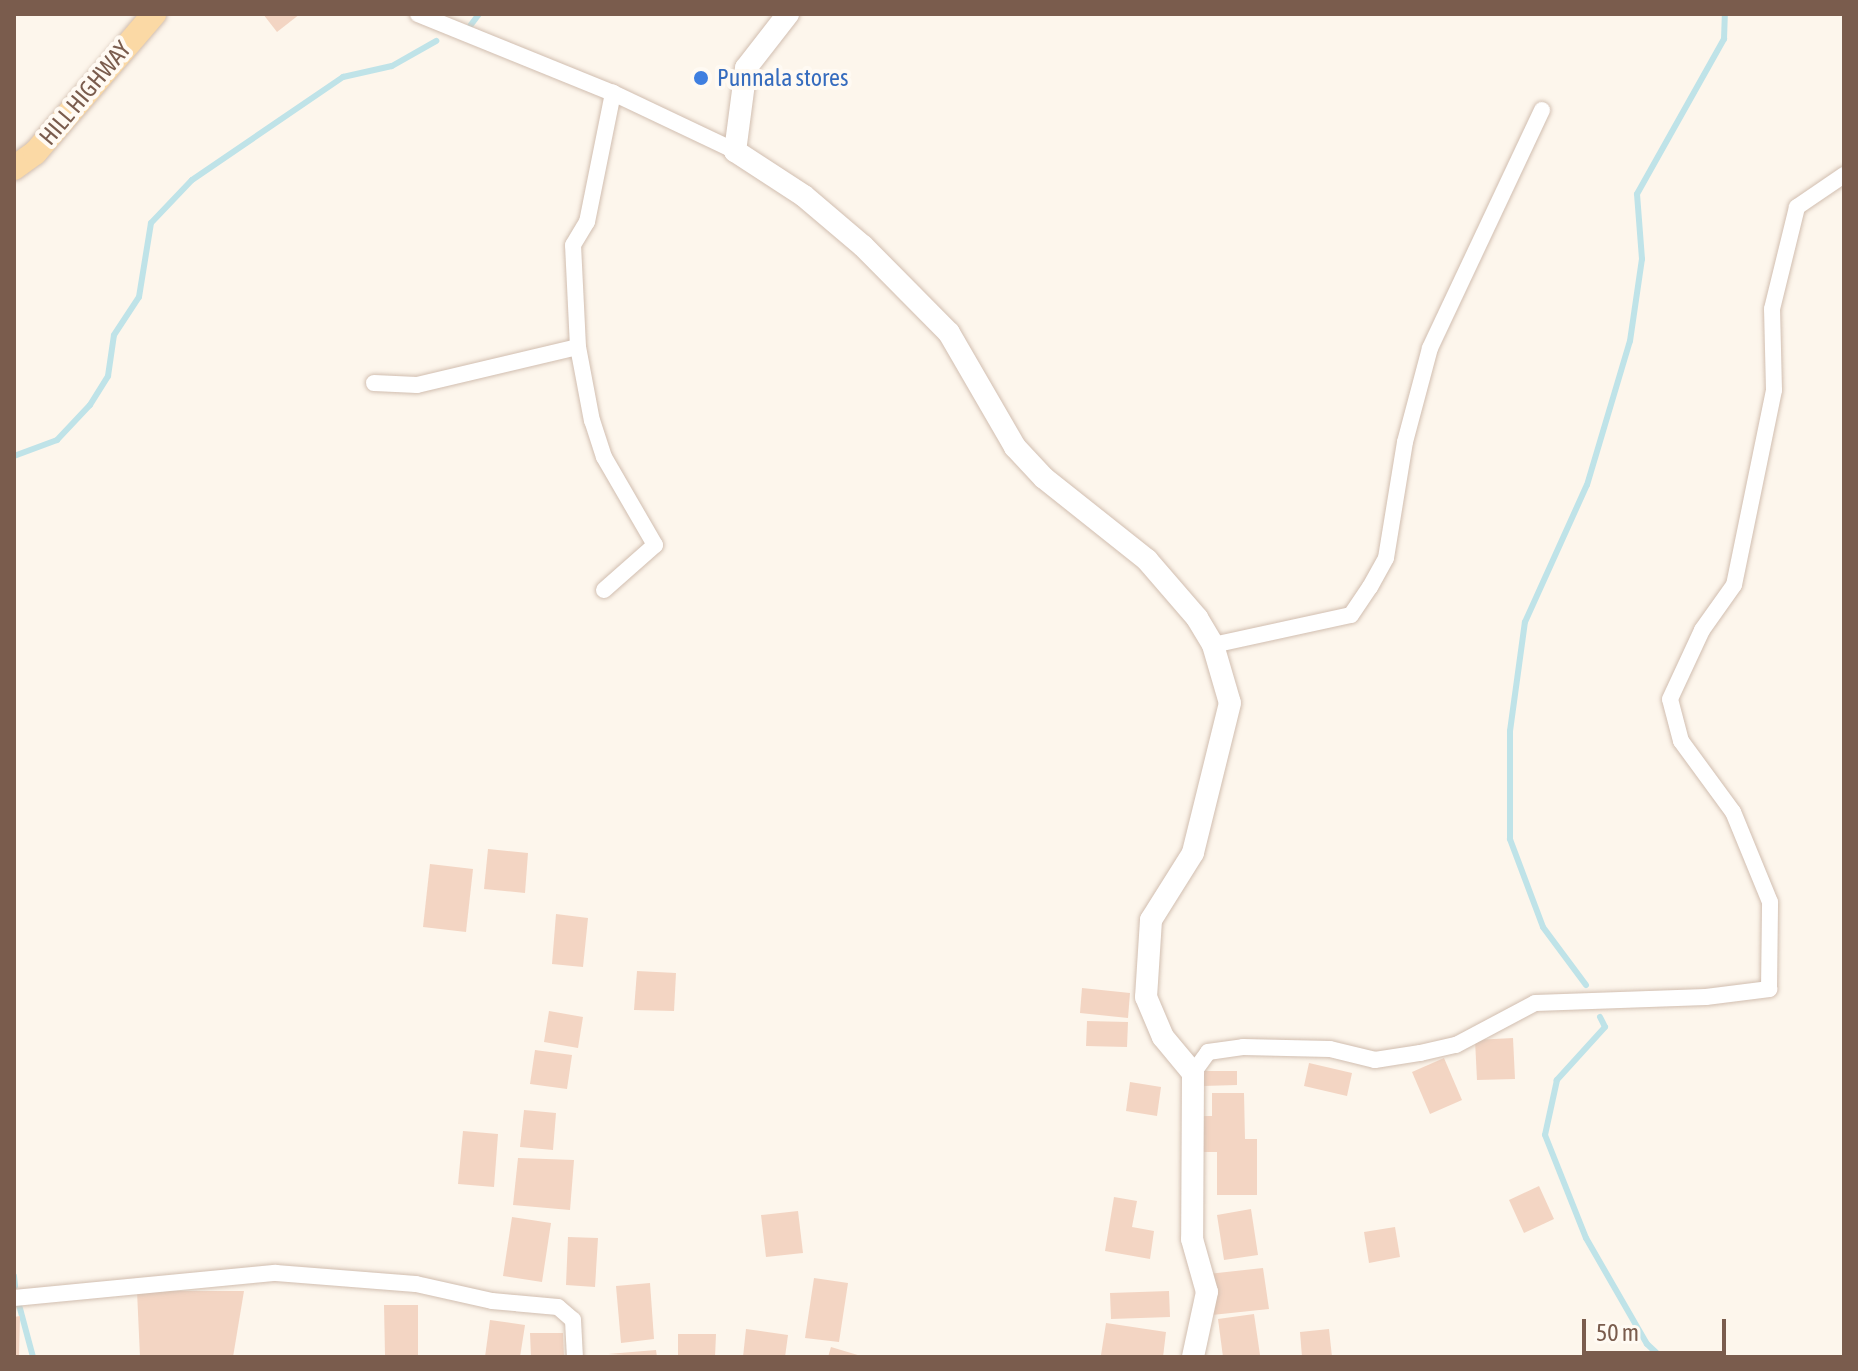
<!DOCTYPE html>
<html>
<head>
<meta charset="utf-8">
<style>
  body { margin:0 }
  #map { position:relative; width:1858px; height:1371px; overflow:hidden; background:#fdf6ec; font-family:"Asap Condensed",sans-serif }
  div>[style] { position:absolute }
  .stream>* { height:6px; margin:-3px; padding:0 3px; transform-origin:3px; border-radius:3px; background:#bfe3e8 }
  .building>* { inset:0; background:#f3d5c3 }
  .roads { filter:drop-shadow(0 0 2px #d1beb0) drop-shadow(0 0 2px #d1beb0) }
  .street>* { height:16px; margin:-8px; padding:0 8px; transform-origin:8px; border-radius:8px; background:#fff }
  .secondary>* { height:22px; margin:-11px; padding:0 11px; transform-origin:11px; border-radius:11px; background:#fff }
  .primary>* { height:24px; margin:-12px; padding:0 12px; transform-origin:12px; border-radius:12px; background:#fbd9a5 }
  .dots>* { width:22px; height:22px; translate:-50% -50%; box-sizing:border-box; border:4px solid #fffaf3; border-radius:50% }
  span { translate:-50% -50%; white-space:nowrap; text-align:center; line-height:1.15; -webkit-text-stroke:8px #fffaf3; paint-order:stroke }
  .shop-label { font-size:24px; color:#366cbe }
  .left { translate:0 -50%; text-align:left }
  .street-label { font-size:24px; color:#7a5c4d }
  .frame { position:absolute; inset:0; border:16px solid #7a5c4d; pointer-events:none }
  .scale { position:absolute; left:1582px; top:1319px; width:144px; height:36px; box-sizing:border-box; border:4px solid #7a5c4d; border-top:0; padding-left:10px; font-size:24px; line-height:28px; white-space:nowrap; color:#7a5c4d; -webkit-text-stroke:6px #fffaf3; paint-order:stroke }
</style>
</head>
<body>
<div id="map">
  <div class="stream">
    <div style="left:470px;top:26px;width:15px;rotate:-53deg"></div>
    <div style="left:14px;top:456px;width:46px;rotate:-20.4deg"></div>
    <div style="left:57px;top:440px;width:48px;rotate:-46.7deg"></div>
    <div style="left:90px;top:405px;width:34px;rotate:-58deg"></div>
    <div style="left:108px;top:376px;width:41px;rotate:-81.7deg"></div>
    <div style="left:114px;top:335px;width:45px;rotate:-56.7deg"></div>
    <div style="left:139px;top:297px;width:75px;rotate:-80.8deg"></div>
    <div style="left:151px;top:223px;width:59px;rotate:-46.4deg"></div>
    <div style="left:192px;top:180px;width:183px;rotate:-34.3deg"></div>
    <div style="left:343px;top:77px;width:50px;rotate:-12.7deg"></div>
    <div style="left:392px;top:66px;width:51px;rotate:-29.6deg"></div>
    <div style="left:1586px;top:985px;width:72px;rotate:-126.6deg"></div>
    <div style="left:1543px;top:927px;width:94px;rotate:-110.6deg"></div>
    <div style="left:1510px;top:839px;width:108px;rotate:-90deg"></div>
    <div style="left:1510px;top:731px;width:110px;rotate:-82.2deg"></div>
    <div style="left:1525px;top:622px;width:150px;rotate:-65.7deg"></div>
    <div style="left:1587px;top:485px;width:150px;rotate:-73.4deg"></div>
    <div style="left:1630px;top:341px;width:83px;rotate:-81.7deg"></div>
    <div style="left:1642px;top:259px;width:65px;rotate:-94.4deg"></div>
    <div style="left:1637px;top:194px;width:178px;rotate:-60.7deg"></div>
    <div style="left:1724px;top:39px;width:25px;rotate:-88deg"></div>
    <div style="left:1600px;top:1017px;width:11px;rotate:63deg"></div>
    <div style="left:1605px;top:1027px;width:72px;rotate:132.2deg"></div>
    <div style="left:1557px;top:1080px;width:56px;rotate:102.3deg"></div>
    <div style="left:1545px;top:1135px;width:111px;rotate:68.3deg"></div>
    <div style="left:1586px;top:1238px;width:122px;rotate:60.1deg"></div>
    <div style="left:1647px;top:1344px;width:19px;rotate:43deg"></div>
    <div style="left:14px;top:1276px;width:10px;rotate:84deg"></div>
    <div style="left:18px;top:1301px;width:58px;rotate:75deg"></div>
  </div>
  <div class="building">
    <div style="clip-path:polygon(263px 14px,300px 14px,277px 32px)"></div>
    <div style="clip-path:polygon(488px 849px,528px 853px,525px 893px,484px 889px)"></div>
    <div style="clip-path:polygon(430px 864px,473px 869px,466px 932px,423px 927px)"></div>
    <div style="clip-path:polygon(556px 914px,588px 918px,583px 967px,552px 964px)"></div>
    <div style="clip-path:polygon(637px 971px,676px 973px,674px 1011px,634px 1010px)"></div>
    <div style="clip-path:polygon(1082px 988px,1130px 993px,1128px 1018px,1080px 1013px)"></div>
    <div style="clip-path:polygon(549px 1011px,583px 1017px,578px 1048px,544px 1042px)"></div>
    <div style="clip-path:polygon(1087px 1021px,1128px 1022px,1127px 1047px,1086px 1046px)"></div>
    <div style="clip-path:polygon(1513px 1038px,1515px 1079px,1477px 1080px,1475px 1040px)"></div>
    <div style="clip-path:polygon(535px 1050px,572px 1055px,567px 1089px,530px 1084px)"></div>
    <div style="clip-path:polygon(1444px 1058px,1462px 1100px,1430px 1114px,1412px 1072px)"></div>
    <div style="clip-path:polygon(1309px 1063px,1352px 1073px,1347px 1096px,1304px 1086px)"></div>
    <div style="clip-path:polygon(1202px 1071px,1237px 1071px,1237px 1085px,1203px 1086px)"></div>
    <div style="clip-path:polygon(1130px 1082px,1161px 1087px,1157px 1116px,1126px 1111px)"></div>
    <div style="clip-path:polygon(1212px 1093px,1244px 1093px,1245px 1139px,1257px 1139px,1257px 1195px,1217px 1195px,1217px 1152px,1199px 1152px,1199px 1116px,1212px 1116px)"></div>
    <div style="clip-path:polygon(524px 1110px,556px 1113px,553px 1150px,520px 1147px)"></div>
    <div style="clip-path:polygon(463px 1131px,498px 1134px,494px 1187px,458px 1184px)"></div>
    <div style="clip-path:polygon(518px 1158px,574px 1160px,570px 1210px,513px 1205px)"></div>
    <div style="clip-path:polygon(1539px 1186px,1554px 1219px,1524px 1233px,1509px 1200px)"></div>
    <div style="clip-path:polygon(1114px 1197px,1137px 1201px,1132px 1227px,1154px 1231px,1150px 1259px,1105px 1251px)"></div>
    <div style="clip-path:polygon(1251px 1209px,1258px 1255px,1224px 1260px,1217px 1215px)"></div>
    <div style="clip-path:polygon(798px 1211px,803px 1253px,766px 1257px,761px 1215px)"></div>
    <div style="clip-path:polygon(512px 1217px,551px 1223px,542px 1282px,503px 1276px)"></div>
    <div style="clip-path:polygon(1395px 1227px,1400px 1257px,1369px 1263px,1364px 1232px)"></div>
    <div style="clip-path:polygon(568px 1237px,598px 1238px,595px 1287px,566px 1285px)"></div>
    <div style="clip-path:polygon(1263px 1268px,1269px 1309px,1212px 1315px,1208px 1274px)"></div>
    <div style="clip-path:polygon(814px 1278px,848px 1283px,839px 1342px,805px 1338px)"></div>
    <div style="clip-path:polygon(650px 1283px,654px 1339px,621px 1343px,616px 1286px)"></div>
    <div style="clip-path:polygon(137px 1291px,244px 1291px,233px 1357px,140px 1357px)"></div>
    <div style="clip-path:polygon(1169px 1291px,1170px 1317px,1111px 1319px,1110px 1293px)"></div>
    <div style="clip-path:polygon(384px 1305px,418px 1305px,418px 1355px,385px 1355px)"></div>
    <div style="clip-path:polygon(1254px 1314px,1260px 1355px,1223px 1357px,1218px 1319px)"></div>
    <div style="clip-path:polygon(20px 1316px,19px 1357px,14px 1357px,14px 1317px)"></div>
    <div style="clip-path:polygon(490px 1320px,525px 1325px,520px 1357px,485px 1357px)"></div>
    <div style="clip-path:polygon(1106px 1323px,1166px 1332px,1163px 1357px,1101px 1355px)"></div>
    <div style="clip-path:polygon(746px 1329px,788px 1335px,785px 1357px,743px 1357px)"></div>
    <div style="clip-path:polygon(1329px 1329px,1332px 1357px,1302px 1357px,1300px 1332px)"></div>
    <div style="clip-path:polygon(530px 1333px,563px 1333px,564px 1357px,531px 1357px)"></div>
    <div style="clip-path:polygon(678px 1334px,716px 1334px,715px 1357px,678px 1357px)"></div>
    <div style="clip-path:polygon(831px 1347px,861px 1356px,861px 1357px,828px 1357px)"></div>
    <div style="clip-path:polygon(656px 1350px,657px 1357px,608px 1354px)"></div>
  </div>
  <div class="roads">
    <div class="street">
      <div style="left:418px;top:14px;width:210px;rotate:22.1deg"></div>
      <div style="left:613px;top:93px;width:135px;rotate:25.4deg"></div>
      <div style="left:374px;top:383px;width:43px;rotate:2.7deg"></div>
      <div style="left:417px;top:385px;width:165px;rotate:-13.3deg"></div>
      <div style="left:604px;top:590px;width:68px;rotate:-41.4deg"></div>
      <div style="left:655px;top:545px;width:102px;rotate:-120.1deg"></div>
      <div style="left:604px;top:457px;width:38px;rotate:-108deg"></div>
      <div style="left:592px;top:421px;width:75px;rotate:-100.7deg"></div>
      <div style="left:578px;top:347px;width:102px;rotate:-92.8deg"></div>
      <div style="left:573px;top:245px;width:27px;rotate:-59deg"></div>
      <div style="left:587px;top:222px;width:132px;rotate:-78.6deg"></div>
      <div style="left:1213px;top:645px;width:141px;rotate:-12.3deg"></div>
      <div style="left:1351px;top:615px;width:34px;rotate:-56deg"></div>
      <div style="left:1370px;top:587px;width:33px;rotate:-61deg"></div>
      <div style="left:1386px;top:558px;width:118px;rotate:-80.7deg"></div>
      <div style="left:1405px;top:442px;width:97px;rotate:-75.1deg"></div>
      <div style="left:1430px;top:348px;width:263px;rotate:-64.8deg"></div>
      <div style="left:1193px;top:1073px;width:26px;rotate:-54deg"></div>
      <div style="left:1208px;top:1052px;width:35px;rotate:-8deg"></div>
      <div style="left:1243px;top:1047px;width:87px;rotate:1.3deg"></div>
      <div style="left:1330px;top:1049px;width:46px;rotate:13.7deg"></div>
      <div style="left:1375px;top:1060px;width:46px;rotate:-8.8deg"></div>
      <div style="left:1420px;top:1053px;width:37px;rotate:-13deg"></div>
      <div style="left:1456px;top:1045px;width:89px;rotate:-28deg"></div>
      <div style="left:1535px;top:1003px;width:171px;rotate:-2deg"></div>
      <div style="left:1706px;top:997px;width:64px;rotate:-7.2deg"></div>
      <div style="left:1769px;top:989px;width:87px;rotate:-89.3deg"></div>
      <div style="left:1770px;top:902px;width:97px;rotate:-112.3deg"></div>
      <div style="left:1733px;top:812px;width:88px;rotate:-126.2deg"></div>
      <div style="left:1681px;top:741px;width:43px;rotate:-104.7deg"></div>
      <div style="left:1670px;top:699px;width:76px;rotate:-65.1deg"></div>
      <div style="left:1702px;top:630px;width:55px;rotate:-54.6deg"></div>
      <div style="left:1734px;top:585px;width:199px;rotate:-78.4deg"></div>
      <div style="left:1774px;top:390px;width:81px;rotate:-91.4deg"></div>
      <div style="left:1772px;top:309px;width:105px;rotate:-76.2deg"></div>
      <div style="left:1797px;top:207px;width:57px;rotate:-34.2deg"></div>
      <div style="left:14px;top:1298px;width:263px;rotate:-5.5deg"></div>
      <div style="left:276px;top:1273px;width:140px;rotate:4.5deg"></div>
      <div style="left:416px;top:1284px;width:78px;rotate:12.6deg"></div>
      <div style="left:492px;top:1301px;width:66px;rotate:5.2deg"></div>
      <div style="left:558px;top:1307px;width:20px;rotate:41deg"></div>
      <div style="left:573px;top:1320px;width:37px;rotate:87deg"></div>
    </div>
    <div class="secondary">
      <div style="left:788px;top:14px;width:68px;rotate:127.9deg"></div>
      <div style="left:746px;top:68px;width:84px;rotate:97.5deg"></div>
      <div style="left:735px;top:151px;width:82px;rotate:33.1deg"></div>
      <div style="left:804px;top:196px;width:77px;rotate:40.3deg"></div>
      <div style="left:863px;top:246px;width:122px;rotate:45.3deg"></div>
      <div style="left:949px;top:333px;width:132px;rotate:59.9deg"></div>
      <div style="left:1015px;top:447px;width:42px;rotate:46.9deg"></div>
      <div style="left:1044px;top:478px;width:132px;rotate:38.5deg"></div>
      <div style="left:1147px;top:560px;width:77px;rotate:49.2deg"></div>
      <div style="left:1197px;top:618px;width:31px;rotate:59deg"></div>
      <div style="left:1213px;top:645px;width:60px;rotate:73.7deg"></div>
      <div style="left:1230px;top:703px;width:154px;rotate:103.9deg"></div>
      <div style="left:1193px;top:853px;width:79px;rotate:122.1deg"></div>
      <div style="left:1151px;top:920px;width:77px;rotate:93.7deg"></div>
      <div style="left:1146px;top:997px;width:43px;rotate:67deg"></div>
      <div style="left:1163px;top:1037px;width:47px;rotate:50.2deg"></div>
      <div style="left:1193px;top:1073px;width:166px;rotate:90.3deg"></div>
      <div style="left:1192px;top:1239px;width:55px;rotate:74.2deg"></div>
      <div style="left:1207px;top:1292px;width:66px;rotate:102.2deg"></div>
    </div>
    <div class="primary">
      <div style="left:14px;top:168px;width:26px;rotate:-36deg"></div>
      <div style="left:35px;top:153px;width:183px;rotate:-49.4deg"></div>
    </div>
  </div>
  <div class="dots">
    <div style="left:701px;top:78px;background:#3f7fe0"></div>
  </div>
  <div class="shop-label">
    <span class="left" style="left:717px;top:78px">Punnala stores</span>
  </div>
  <div class="street-label">
    <span style="left:85px;top:93px;rotate:-50deg">HILL HIGHWAY</span>
  </div>
  <div class="frame"></div>
  <div class="scale">50 m</div>
</div>
</body>
</html>
